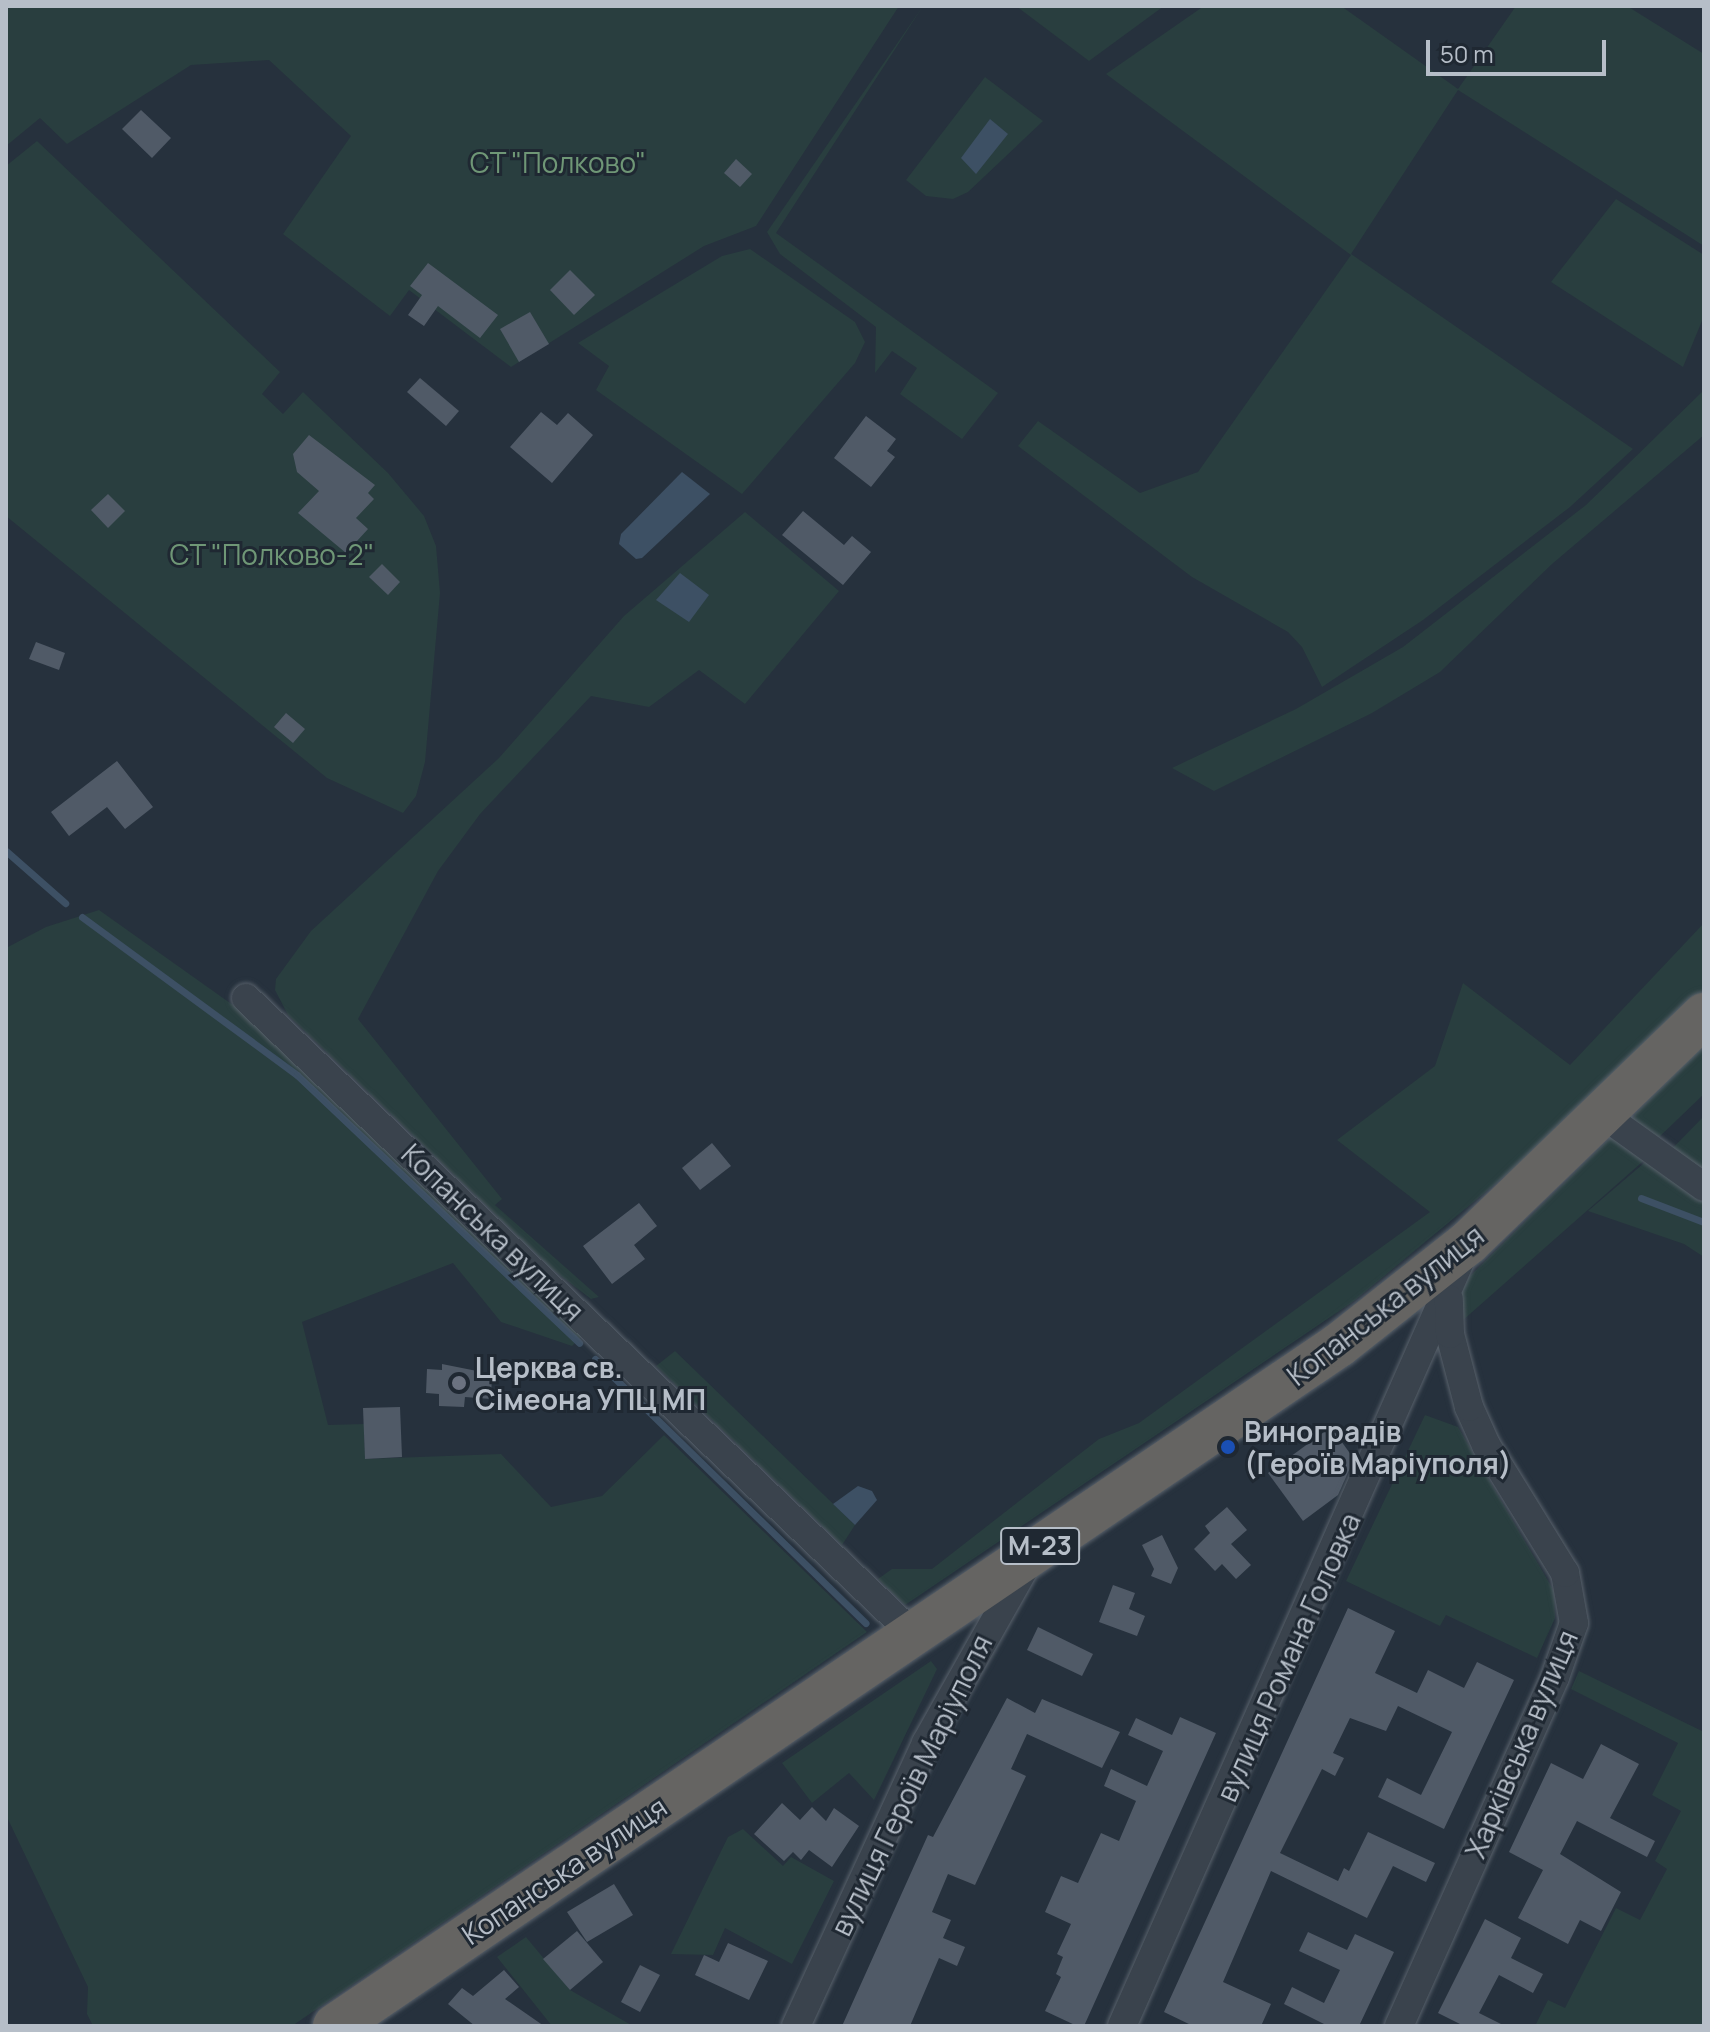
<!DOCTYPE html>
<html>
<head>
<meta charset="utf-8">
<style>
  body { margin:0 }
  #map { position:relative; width:1710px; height:2032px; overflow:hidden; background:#26313d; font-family:Manrope,sans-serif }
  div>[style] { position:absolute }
  .green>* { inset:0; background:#293e3f }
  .water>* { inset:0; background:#3d5064 }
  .stream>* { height:7px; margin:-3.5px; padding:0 3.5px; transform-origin:3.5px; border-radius:3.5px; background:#3d5064 }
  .building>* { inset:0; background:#505a67 }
  .roads { filter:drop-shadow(0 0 2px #58616b) drop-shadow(0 0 2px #58616b) }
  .minor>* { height:28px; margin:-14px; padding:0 14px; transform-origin:14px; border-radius:14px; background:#3a434d }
  .trunk>* { height:44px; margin:-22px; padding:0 22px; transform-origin:22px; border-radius:22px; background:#656462 }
  .dots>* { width:22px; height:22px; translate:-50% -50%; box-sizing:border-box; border:4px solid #1f2832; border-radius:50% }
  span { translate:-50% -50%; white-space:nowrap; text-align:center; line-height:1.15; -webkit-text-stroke:6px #1f2832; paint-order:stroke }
  .shield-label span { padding:2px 6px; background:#1f2832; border:2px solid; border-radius:6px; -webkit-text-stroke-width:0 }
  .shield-label { font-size:26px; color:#b6bec8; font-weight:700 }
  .park-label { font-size:28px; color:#6f9776 }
  .street-label { font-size:28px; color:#b6bec8 }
  .poi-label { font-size:28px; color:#b6bec8; font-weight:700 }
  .left { translate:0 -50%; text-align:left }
  .frame { position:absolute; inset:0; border:8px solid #b6bec8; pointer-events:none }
  .scale { position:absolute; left:1426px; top:40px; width:180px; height:36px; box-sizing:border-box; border:4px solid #b6bec8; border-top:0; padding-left:10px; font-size:24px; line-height:28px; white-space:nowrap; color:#b6bec8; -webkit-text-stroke:6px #1f2832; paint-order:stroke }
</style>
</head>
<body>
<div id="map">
  <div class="green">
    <div style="clip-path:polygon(6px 6px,899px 6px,756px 226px,704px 246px,511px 367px,409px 290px,390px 316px,283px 234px,351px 136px,269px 60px,191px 65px,67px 144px,40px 118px,6px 146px)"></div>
    <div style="clip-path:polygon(923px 6px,776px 233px,998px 393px,962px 439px,900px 394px,917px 368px,892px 351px,875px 373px,876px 327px,780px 254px,767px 232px)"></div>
    <div style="clip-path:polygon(1016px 6px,1164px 6px,1089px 61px)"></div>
    <div style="clip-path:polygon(1204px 6px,1341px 6px,1458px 89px,1516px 6px,1627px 6px,1704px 54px,1704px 246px,1458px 90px,1351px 254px,1633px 449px,1570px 507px,1423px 620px,1322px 687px,1302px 647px,1288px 632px,1192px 577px,1018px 446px,1038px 421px,1140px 493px,1198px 472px,1351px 255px,1106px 74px)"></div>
    <div style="clip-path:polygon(985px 77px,1043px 121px,968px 192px,953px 199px,926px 196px,906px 180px)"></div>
    <div style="clip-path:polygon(37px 141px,280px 372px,262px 394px,283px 414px,303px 392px,388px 473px,424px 516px,436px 546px,440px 593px,425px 762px,416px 796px,403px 813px,327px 778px,6px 516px,6px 166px)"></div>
    <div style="clip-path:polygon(1616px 199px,1704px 255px,1704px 316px,1683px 367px,1551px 282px)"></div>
    <div style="clip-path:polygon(750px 249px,855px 322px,865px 342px,855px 363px,742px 494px,596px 390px,609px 366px,578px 343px,722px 256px)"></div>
    <div style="clip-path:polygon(1704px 390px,1704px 435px,1552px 564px,1440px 672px,1372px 713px,1214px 791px,1172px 768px,1296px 709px,1403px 647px,1586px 505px)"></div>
    <div style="clip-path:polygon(745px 512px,839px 591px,745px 704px,699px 670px,649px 707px,591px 696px,480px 814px,438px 871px,358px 1019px,502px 1199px,495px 1205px,599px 1297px,591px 1299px,553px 1270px,288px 1015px,275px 990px,276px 979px,311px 931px,499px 758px,624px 616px)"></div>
    <div style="clip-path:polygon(99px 910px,254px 1020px,583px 1335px,572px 1346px,501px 1322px,453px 1263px,302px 1322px,328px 1425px,364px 1424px,365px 1459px,501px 1454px,551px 1507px,602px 1496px,664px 1435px,867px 1632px,292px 2026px,93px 2026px,87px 2014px,88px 1987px,6px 1815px,6px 948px,46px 927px)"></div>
    <div style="clip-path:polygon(1704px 923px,1704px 991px,1523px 1161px,1354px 1301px,905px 1605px,878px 1579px,892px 1569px,932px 1569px,1099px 1439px,1139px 1423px,1430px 1212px,1337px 1140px,1435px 1066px,1463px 983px,1570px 1065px)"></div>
    <div style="clip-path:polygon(1704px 1044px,1704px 1094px,1655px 1141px,1633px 1120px,1635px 1114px)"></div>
    <div style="clip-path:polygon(1704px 1116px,1704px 1169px,1694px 1176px,1665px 1156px)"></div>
    <div style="clip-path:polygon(1617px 1131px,1649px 1156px,1462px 1321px,1460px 1296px,1469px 1277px)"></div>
    <div style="clip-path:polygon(1650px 1158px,1704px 1193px,1704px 1257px,1684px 1244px,1588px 1211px)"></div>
    <div style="clip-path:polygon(675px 1351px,855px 1525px,842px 1545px,656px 1366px)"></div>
    <div style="clip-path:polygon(1425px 1415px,1458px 1427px,1554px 1591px,1555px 1618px,1537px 1658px,1446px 1615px,1440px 1626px,1346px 1581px)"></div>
    <div style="clip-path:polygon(931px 1661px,937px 1669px,874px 1800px,849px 1773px,812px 1803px,782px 1763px)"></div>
    <div style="clip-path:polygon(1579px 1671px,1704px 1732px,1704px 2026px,1535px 2026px,1548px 2000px,1565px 2008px,1616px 1908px,1640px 1920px,1667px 1869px,1655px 1861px,1681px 1811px,1652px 1795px,1678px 1743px,1571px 1689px)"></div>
    <div style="clip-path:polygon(743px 1829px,783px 1866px,791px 1857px,834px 1881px,792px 1964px,725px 1928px,713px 1955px,671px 1954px,728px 1837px)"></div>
    <div style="clip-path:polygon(526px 1937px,570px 1990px,633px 2026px,552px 2026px,497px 1957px)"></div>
  </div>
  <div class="water">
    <div style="clip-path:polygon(990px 119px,1008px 134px,976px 174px,961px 158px)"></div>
    <div style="clip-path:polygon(682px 472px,710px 494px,642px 558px,636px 559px,619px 544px,621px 534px)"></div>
    <div style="clip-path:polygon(680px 573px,709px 595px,689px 622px,656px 600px)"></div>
    <div style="clip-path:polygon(858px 1486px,872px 1491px,877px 1500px,855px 1525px,833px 1504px)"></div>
  </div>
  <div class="stream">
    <div style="left:6px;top:851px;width:79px;rotate:41.4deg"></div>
    <div style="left:82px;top:917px;width:267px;rotate:36.3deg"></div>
    <div style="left:297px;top:1075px;width:389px;rotate:43.5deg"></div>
    <div style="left:1641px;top:1198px;width:67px;rotate:20.9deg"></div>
    <div style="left:595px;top:1359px;width:378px;rotate:44.3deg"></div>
  </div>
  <div class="building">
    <div style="clip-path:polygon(141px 110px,171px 138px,152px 158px,122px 129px)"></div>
    <div style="clip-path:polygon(736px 159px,752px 174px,740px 187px,724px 173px)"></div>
    <div style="clip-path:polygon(428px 263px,498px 315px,480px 338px,438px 306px,424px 326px,408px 315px,422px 295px,410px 286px)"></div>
    <div style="clip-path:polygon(570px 270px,595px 295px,574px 315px,550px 290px)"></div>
    <div style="clip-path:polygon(530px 312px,549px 344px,519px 362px,500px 329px)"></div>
    <div style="clip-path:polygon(420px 378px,459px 411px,446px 426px,407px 392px)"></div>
    <div style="clip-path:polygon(541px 412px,557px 425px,568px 413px,593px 435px,552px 483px,510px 447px)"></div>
    <div style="clip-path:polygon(866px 416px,896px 439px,887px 451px,895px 457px,871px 487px,834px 458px)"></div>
    <div style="clip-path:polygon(309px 435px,375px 485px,368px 493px,374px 499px,356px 518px,368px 529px,346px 553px,298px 513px,319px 491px,297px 472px,293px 454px)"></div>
    <div style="clip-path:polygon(108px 494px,125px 511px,108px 528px,91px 510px)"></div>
    <div style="clip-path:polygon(803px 511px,844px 545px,852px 536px,871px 552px,843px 585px,782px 535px)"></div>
    <div style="clip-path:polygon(382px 564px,400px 582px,388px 595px,369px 577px)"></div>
    <div style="clip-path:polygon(36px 642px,65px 653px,59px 670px,29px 659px)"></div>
    <div style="clip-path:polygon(286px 713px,305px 729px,293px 743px,274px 727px)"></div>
    <div style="clip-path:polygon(117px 761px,153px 807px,125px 829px,107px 807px,69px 836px,51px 812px)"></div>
    <div style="clip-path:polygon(712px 1143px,731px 1166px,700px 1190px,682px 1168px)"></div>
    <div style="clip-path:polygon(639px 1203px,657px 1226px,634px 1245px,645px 1259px,612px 1284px,583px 1246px)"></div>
    <div style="clip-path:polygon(442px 1364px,492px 1374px,491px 1399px,465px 1397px,464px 1407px,439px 1406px,439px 1394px,426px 1393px,427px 1369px,442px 1370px)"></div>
    <div style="clip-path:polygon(400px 1407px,402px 1457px,365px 1459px,363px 1408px)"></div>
    <div style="clip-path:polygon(1331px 1427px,1354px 1459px,1338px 1495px,1303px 1521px,1268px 1473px)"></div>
    <div style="clip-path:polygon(1227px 1507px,1247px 1530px,1231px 1544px,1251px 1565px,1236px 1579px,1222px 1564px,1215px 1571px,1194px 1549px,1210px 1533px,1205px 1526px)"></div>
    <div style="clip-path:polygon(1162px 1535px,1178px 1568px,1171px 1584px,1151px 1576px,1154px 1569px,1142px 1545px)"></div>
    <div style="clip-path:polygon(1113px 1585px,1135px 1593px,1129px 1609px,1145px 1616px,1137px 1636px,1099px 1622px)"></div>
    <div style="clip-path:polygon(1348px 1608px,1395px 1631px,1375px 1673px,1417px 1693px,1428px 1670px,1464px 1688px,1477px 1662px,1514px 1680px,1444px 1829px,1378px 1797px,1387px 1778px,1421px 1795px,1452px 1732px,1398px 1706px,1386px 1731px,1350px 1718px,1333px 1753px,1344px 1758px,1335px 1776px,1322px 1769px,1280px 1853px,1338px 1881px,1344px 1868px,1349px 1871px,1368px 1832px,1435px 1863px,1426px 1882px,1393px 1866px,1367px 1918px,1271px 1871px,1223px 1982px,1271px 2004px,1261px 2026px,1193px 2026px,1164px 2012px)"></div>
    <div style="clip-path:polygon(1038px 1627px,1093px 1654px,1082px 1676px,1027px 1650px)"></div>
    <div style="clip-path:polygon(1007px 1698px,1035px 1713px,1042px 1699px,1120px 1732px,1102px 1768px,1027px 1734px,1011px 1769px,1026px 1776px,975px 1885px,948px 1874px,932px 1912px,951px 1920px,943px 1938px,965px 1947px,957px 1966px,939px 1958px,910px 2026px,842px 2026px,928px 1835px,933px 1837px)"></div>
    <div style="clip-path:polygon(1180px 1717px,1216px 1733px,1084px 2026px,1077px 2026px,1045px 2011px,1061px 1977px,1056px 1974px,1063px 1957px,1057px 1954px,1071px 1924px,1045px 1912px,1061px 1876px,1078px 1883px,1101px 1833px,1119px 1841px,1136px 1801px,1104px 1786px,1111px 1769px,1147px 1786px,1163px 1751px,1128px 1735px,1136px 1718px,1172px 1735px)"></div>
    <div style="clip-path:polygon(1601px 1744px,1639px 1764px,1610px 1818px,1655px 1841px,1647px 1857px,1577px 1821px,1560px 1854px,1621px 1892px,1601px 1931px,1580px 1920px,1568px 1944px,1518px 1918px,1543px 1870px,1509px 1852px,1551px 1763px,1583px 1779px)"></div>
    <div style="clip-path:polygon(782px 1803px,800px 1820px,812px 1807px,826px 1821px,834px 1808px,859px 1826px,832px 1867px,809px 1850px,801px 1860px,793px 1852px,784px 1861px,754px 1834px)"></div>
    <div style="clip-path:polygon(614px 1884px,633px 1915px,587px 1942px,567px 1912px)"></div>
    <div style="clip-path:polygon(1485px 1919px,1521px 1938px,1511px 1958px,1543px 1974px,1533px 1993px,1499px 1975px,1479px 2013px,1505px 2026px,1464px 2026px,1438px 2013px)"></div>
    <div style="clip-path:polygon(577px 1931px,603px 1962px,570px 1990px,543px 1959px)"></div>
    <div style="clip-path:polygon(1308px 1932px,1347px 1950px,1355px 1934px,1394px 1952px,1359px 2026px,1328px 2026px,1284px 2004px,1292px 1987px,1324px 2003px,1340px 1970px,1299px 1951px)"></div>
    <div style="clip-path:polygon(728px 1943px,768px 1961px,749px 2000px,695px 1975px,704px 1955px,719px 1962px)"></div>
    <div style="clip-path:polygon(640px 1965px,660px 1975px,640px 2012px,621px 2002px)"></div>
    <div style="clip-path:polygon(504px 1970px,519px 1987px,505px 1999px,544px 2026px,475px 2026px,448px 2004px,462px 1988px,473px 1996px)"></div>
  </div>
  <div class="roads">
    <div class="minor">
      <div style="left:246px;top:998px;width:920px;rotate:43.64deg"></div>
      <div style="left:1602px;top:1114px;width:125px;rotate:35.6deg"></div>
      <div style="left:796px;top:2026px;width:311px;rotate:-65.3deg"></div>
      <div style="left:926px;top:1743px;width:202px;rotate:-60.6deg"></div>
      <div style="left:1122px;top:2026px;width:848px;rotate:-66.15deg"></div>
      <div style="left:1399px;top:2026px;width:382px;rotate:-65.9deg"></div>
      <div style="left:1555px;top:1677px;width:57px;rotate:-70.6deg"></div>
      <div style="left:1574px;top:1623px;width:51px;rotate:-100.2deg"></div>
      <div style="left:1565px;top:1573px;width:150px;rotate:-121.7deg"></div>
      <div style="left:1486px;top:1445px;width:42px;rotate:-114.1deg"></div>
      <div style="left:1469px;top:1407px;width:75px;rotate:-104.6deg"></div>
      <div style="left:1450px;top:1334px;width:35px;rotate:-92deg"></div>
    </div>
    <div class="trunk">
      <div style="left:335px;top:2026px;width:1213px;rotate:-34.15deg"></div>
      <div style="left:1339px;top:1345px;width:166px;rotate:-38.4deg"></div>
      <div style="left:1469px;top:1242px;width:327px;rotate:-44deg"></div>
    </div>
  </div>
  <div class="dots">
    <div style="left:459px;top:1383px;background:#6b7280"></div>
    <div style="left:1228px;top:1447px;background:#1a4fb4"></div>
  </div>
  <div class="shield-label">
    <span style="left:1040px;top:1546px">М-23</span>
  </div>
  <div class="park-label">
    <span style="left:558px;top:162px">СТ "Полково"</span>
    <span style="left:272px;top:554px">СТ "Полково-2"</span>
  </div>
  <div class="street-label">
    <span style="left:493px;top:1232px;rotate:44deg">Копанська вулиця</span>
    <span style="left:1385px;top:1305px;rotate:-38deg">Копанська вулиця</span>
    <span style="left:1288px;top:1657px;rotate:-66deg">вулиця Романа Головка</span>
    <span style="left:1521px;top:1744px;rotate:-67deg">Харківська вулиця</span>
    <span style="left:911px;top:1785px;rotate:-64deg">вулиця Героїв Маріуполя</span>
    <span style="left:564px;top:1870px;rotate:-34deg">Копанська вулиця</span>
  </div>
  <div class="poi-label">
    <span class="left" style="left:475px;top:1383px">Церква св.<br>Сімеона УПЦ МП</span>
    <span class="left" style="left:1244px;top:1447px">Виноградів<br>(Героїв Маріуполя)</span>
  </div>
  <div class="frame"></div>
  <div class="scale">50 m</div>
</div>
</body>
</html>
